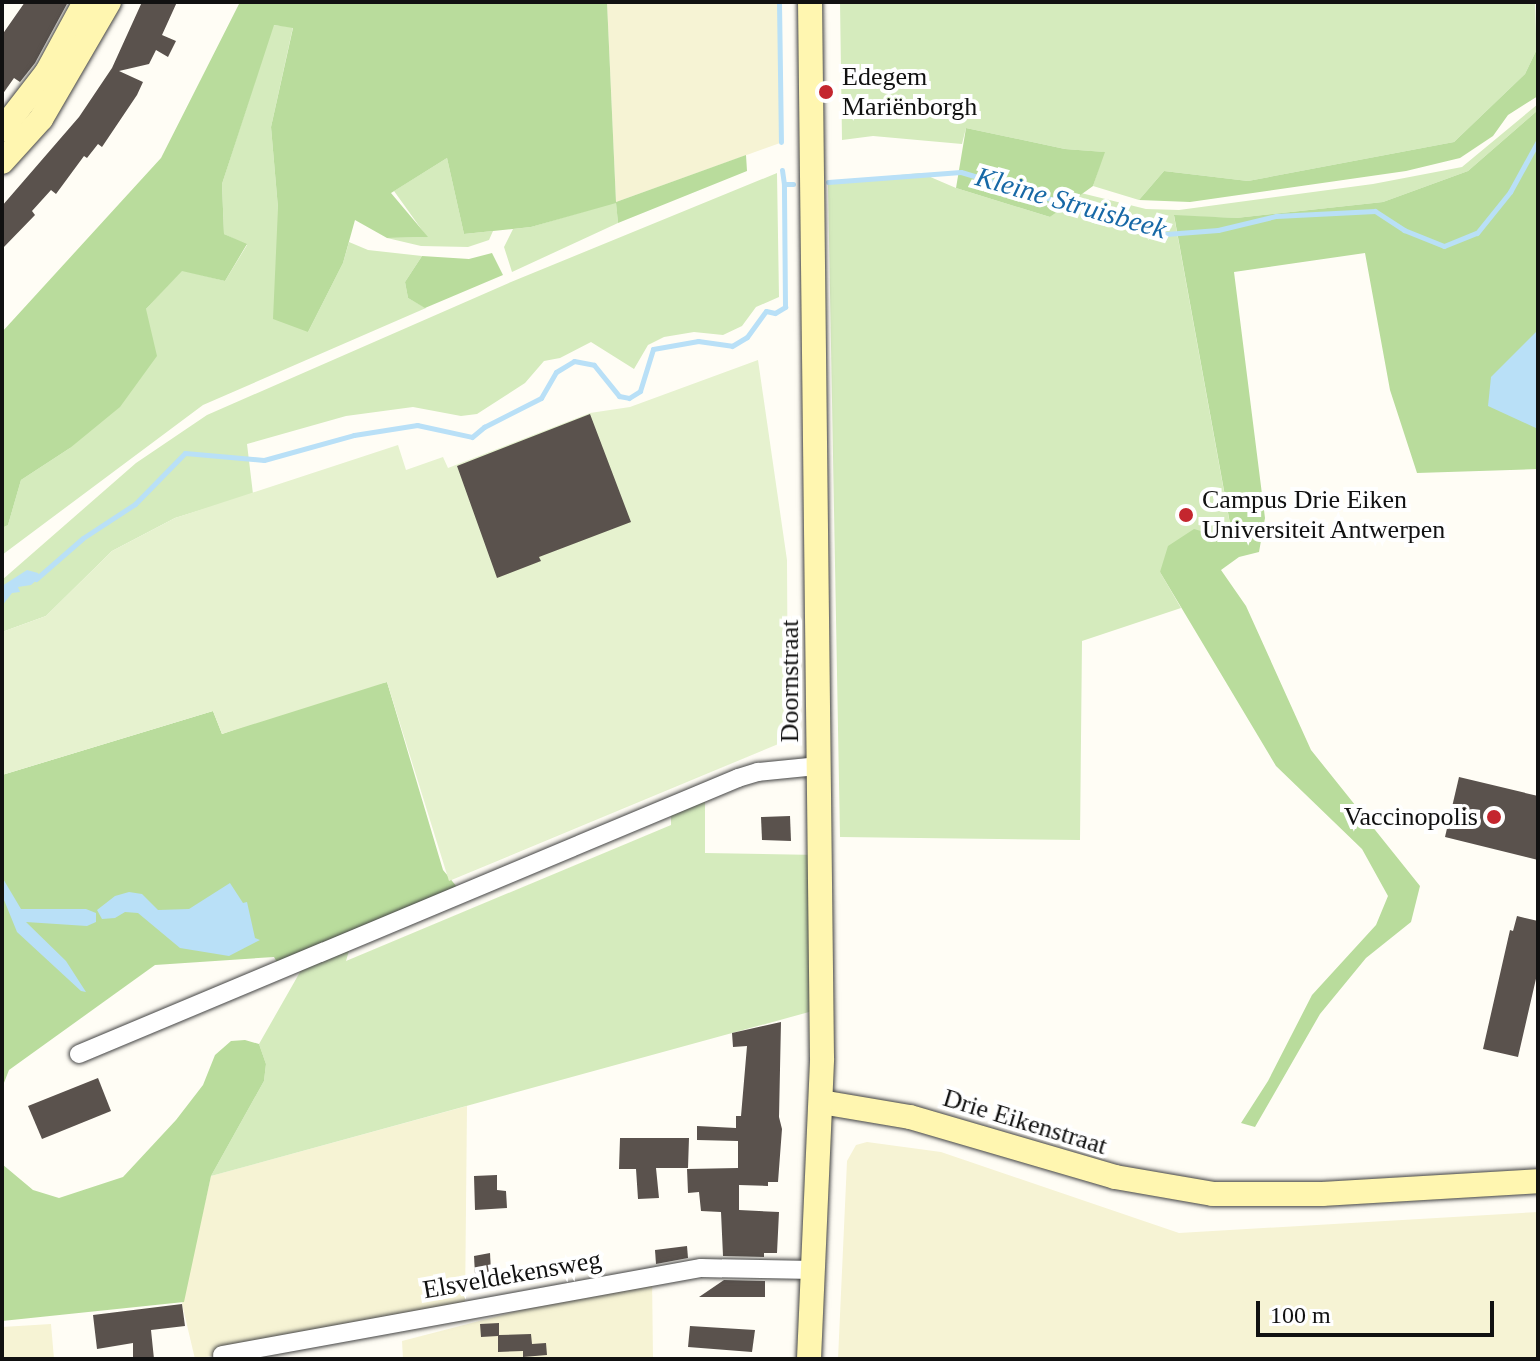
<!DOCTYPE html>
<html>
<head>
<meta charset="utf-8">
<style>
  body { margin:0 }
  #map { position:relative; width:1540px; height:1361px; overflow:hidden; background:#fffdf5; font-family:Georgia,serif }
  div>[style] { position:absolute }
  .farmland>* { inset:0; background:#f6f3d4 }
  .green>* { inset:0; background:#d5ebbd }
  .forest>* { inset:0; background:#b9dc9c }
  .pitch>* { inset:0; background:#e6f2cf }
  .water>* { inset:0; background:#b9e0f7 }
  .stream>* { height:5px; margin:-2.5px; padding:0 2.5px; transform-origin:2.5px; border-radius:2.5px; background:#b9e0f7 }
  .building>* { inset:0; background:#5a524d }
  .roads { filter:drop-shadow(0 0 2px #444) drop-shadow(0 0 2px #444) }
  .street>* { height:18px; margin:-9px; padding:0 9px; transform-origin:9px; border-radius:9px; background:#fff }
  .secondary>* { height:24px; margin:-12px; padding:0 12px; transform-origin:12px; border-radius:12px; background:#fff6b0 }
  .dots>* { width:22px; height:22px; translate:-50% -50%; box-sizing:border-box; border:4px solid #fff; border-radius:50% }
  span { translate:-50% -50%; white-space:nowrap; text-align:center; line-height:1.15; -webkit-text-stroke:8px #fff; paint-order:stroke }
  .poi-label { font-size:26px; color:#111 }
  .left { translate:0 -50%; text-align:left }
  .right { translate:-100% -50%; text-align:right }
  .street-label { font-size:26px; color:#111 }
  .water-label { font-size:28px; color:#1768a6; font-style:italic }
  .frame { position:absolute; inset:0; border:4px solid #111; pointer-events:none }
  .scale { position:absolute; left:1256px; top:1301px; width:238px; height:36px; box-sizing:border-box; border:4px solid #111; border-top:0; padding-left:10px; font-size:24px; line-height:28px; white-space:nowrap; color:#111; -webkit-text-stroke:6px #fff; paint-order:stroke }
</style>
</head>
<body>
<div id="map">
  <div class="farmland">
    <div style="clip-path:polygon(607px 2px,778px 2px,780px 143px,616px 202px)"></div>
    <div style="clip-path:polygon(467px 1106px,465px 1310px,195px 1359px,182px 1304px,211px 1176px)"></div>
    <div style="clip-path:polygon(867px 1142px,941px 1152px,1179px 1233px,1538px 1212px,1538px 1359px,838px 1359px,847px 1161px,856px 1145px)"></div>
    <div style="clip-path:polygon(652px 1276px,653px 1359px,403px 1359px,402px 1341px)"></div>
    <div style="clip-path:polygon(51px 1324px,54px 1359px,2px 1359px,2px 1327px)"></div>
  </div>
  <div class="green">
    <div style="clip-path:polygon(840px 2px,1535px 2px,1536px 51px,1525px 74px,1454px 142px,1248px 181px,1164px 171px,1139px 200px,1093px 186px,1104px 152px,1065px 149px,966px 128px,962px 144px,873px 136px,842px 140px)"></div>
    <div style="clip-path:polygon(273px 25px,293px 27px,271px 127px,278px 208px,308px 332px,343px 263px,349px 242px,368px 250px,422px 256px,405px 282px,408px 298px,426px 308px,203px 405px,2px 555px,2px 528px,8px 525px,21px 480px,70px 448px,146px 309px,182px 270px,225px 281px,247px 245px,224px 234px,222px 184px)"></div>
    <div style="clip-path:polygon(1538px 104px,1538px 110px,1468px 171px,1383px 202px,1236px 218px,1174px 216px,1231px 530px,1160px 572px,1181px 608px,1082px 641px,1080px 840px,840px 837px,828px 182px,921px 173px,956px 188px,1050px 217px,1081px 193px,1146px 209px,1179px 210px,1373px 184px,1462px 167px)"></div>
    <div style="clip-path:polygon(447px 158px,464px 234px,493px 231px,489px 240px,468px 247px,421px 246px,387px 238px,427px 237px,394px 191px)"></div>
    <div style="clip-path:polygon(777px 173px,779px 297px,756px 307px,742px 326px,723px 335px,694px 332px,664px 337px,648px 345px,634px 369px,591px 342px,560px 358px,544px 361px,525px 383px,477px 414px,461px 416px,413px 407px,346px 416px,247px 444px,253px 494px,175px 518px,112px 551px,46px 616px,2px 632px,2px 580px,136px 463px,207px 415px,511px 282px)"></div>
    <div style="clip-path:polygon(616px 202px,618px 223px,512px 272px,504px 247px,513px 229px,531px 227px)"></div>
    <div style="clip-path:polygon(705px 792px,705px 853px,819px 855px,820px 1009px,211px 1176px,264px 1081px,266px 1064px,259px 1044px,308px 958px,352px 940px,346px 961px,671px 825px,671px 806px)"></div>
  </div>
  <div class="forest">
    <div style="clip-path:polygon(240px 2px,607px 2px,616px 202px,746px 155px,747px 171px,618px 223px,616px 203px,531px 227px,464px 234px,447px 158px,391px 193px,428px 237px,387px 238px,355px 220px,343px 263px,308px 332px,273px 319px,278px 208px,271px 127px,293px 28px,274px 25px,222px 184px,224px 234px,247px 244px,225px 281px,182px 271px,146px 309px,157px 356px,120px 407px,70px 448px,21px 480px,8px 525px,2px 528px,2px 332px,161px 158px)"></div>
    <div style="clip-path:polygon(1535px 2px,1538px 96px,1508px 115px,1493px 136px,1460px 158px,1406px 171px,1190px 202px,1139px 200px,1164px 171px,1248px 181px,1454px 142px,1525px 74px,1536px 51px)"></div>
    <div style="clip-path:polygon(1538px 110px,1538px 469px,1417px 473px,1390px 390px,1365px 253px,1234px 272px,1265px 518px,1259px 552px,1239px 557px,1221px 570px,1246px 606px,1311px 750px,1420px 886px,1411px 922px,1366px 958px,1320px 1014px,1255px 1127px,1241px 1123px,1268px 1081px,1312px 995px,1376px 925px,1388px 896px,1362px 849px,1276px 766px,1160px 572px,1168px 546px,1194px 529px,1218px 536px,1231px 529px,1174px 215px,1236px 218px,1383px 202px,1468px 171px)"></div>
    <div style="clip-path:polygon(966px 128px,1065px 149px,1105px 152px,1093px 186px,1050px 217px,956px 188px)"></div>
    <div style="clip-path:polygon(492px 253px,503px 275px,425px 308px,408px 298px,405px 282px,422px 256px,469px 259px)"></div>
    <div style="clip-path:polygon(387px 682px,443px 870px,462px 893px,281px 969px,274px 957px,155px 965px,9px 1070px,2px 1088px,2px 775px,213px 711px,222px 734px,345px 691px)"></div>
    <div style="clip-path:polygon(245px 1040px,259px 1044px,266px 1064px,264px 1081px,211px 1176px,184px 1302px,2px 1321px,2px 1164px,33px 1190px,59px 1198px,123px 1177px,176px 1120px,203px 1085px,215px 1055px,231px 1041px)"></div>
  </div>
  <div class="pitch">
    <div style="clip-path:polygon(758px 360px,787px 560px,788px 740px,449px 881px,387px 682px,222px 734px,213px 711px,2px 775px,2px 632px,46px 616px,112px 551px,175px 518px,398px 445px,406px 470px,443px 457px,448px 468px,590px 413px,630px 407px)"></div>
  </div>
  <div class="water">
    <div style="clip-path:polygon(1538px 330px,1538px 429px,1488px 406px,1491px 377px)"></div>
    <div style="clip-path:polygon(27px 570px,38px 573px,40px 577px,31px 585px,18px 587px,20px 592px,12px 593px,2px 606px,2px 586px)"></div>
    <div style="clip-path:polygon(2px 877px,21px 909px,86px 909px,96px 913px,96px 922px,87px 926px,26px 922px,66px 961px,86px 992px,81px 991px,17px 932px,2px 895px)"></div>
    <div style="clip-path:polygon(230px 883px,243px 903px,247px 902px,255px 938px,260px 940px,229px 956px,180px 948px,138px 913px,125px 912px,115px 918px,102px 919px,97px 910px,115px 896px,129px 892px,142px 894px,158px 910px,189px 909px)"></div>
  </div>
  <div class="stream">
    <div style="left:779px;top:2px;width:140px;rotate:89.2deg"></div>
    <div style="left:782px;top:170px;width:14px;rotate:82deg"></div>
    <div style="left:828px;top:182px;width:133px;rotate:-4.3deg"></div>
    <div style="left:961px;top:172px;width:214px;rotate:16.8deg"></div>
    <div style="left:1166px;top:234px;width:52px;rotate:-4.4deg"></div>
    <div style="left:1218px;top:230px;width:60px;rotate:-13.6deg"></div>
    <div style="left:1276px;top:216px;width:99px;rotate:-2.9deg"></div>
    <div style="left:1375px;top:211px;width:35px;rotate:33deg"></div>
    <div style="left:1404px;top:230px;width:43px;rotate:21.8deg"></div>
    <div style="left:1444px;top:246px;width:35px;rotate:-22deg"></div>
    <div style="left:1477px;top:233px;width:53px;rotate:-51.2deg"></div>
    <div style="left:1510px;top:192px;width:58px;rotate:-61.2deg"></div>
    <div style="left:36px;top:579px;width:62px;rotate:-41.1deg"></div>
    <div style="left:83px;top:538px;width:62px;rotate:-33.2deg"></div>
    <div style="left:135px;top:504px;width:71px;rotate:-45.6deg"></div>
    <div style="left:185px;top:453px;width:79px;rotate:5.1deg"></div>
    <div style="left:264px;top:460px;width:93px;rotate:-15.5deg"></div>
    <div style="left:354px;top:435px;width:64px;rotate:-9deg"></div>
    <div style="left:417px;top:425px;width:56px;rotate:12.3deg"></div>
    <div style="left:472px;top:437px;width:16px;rotate:-40deg"></div>
    <div style="left:484px;top:427px;width:64px;rotate:-27deg"></div>
    <div style="left:541px;top:398px;width:30px;rotate:-60deg"></div>
    <div style="left:556px;top:372px;width:21px;rotate:-31deg"></div>
    <div style="left:574px;top:361px;width:20px;rotate:11deg"></div>
    <div style="left:594px;top:365px;width:40px;rotate:51deg"></div>
    <div style="left:619px;top:396px;width:10px;rotate:11deg"></div>
    <div style="left:629px;top:398px;width:13px;rotate:-32deg"></div>
    <div style="left:640px;top:391px;width:44px;rotate:-72.8deg"></div>
    <div style="left:653px;top:349px;width:46px;rotate:-10.1deg"></div>
    <div style="left:698px;top:341px;width:34px;rotate:8deg"></div>
    <div style="left:732px;top:346px;width:17px;rotate:-31deg"></div>
    <div style="left:747px;top:337px;width:32px;rotate:-54deg"></div>
    <div style="left:766px;top:311px;width:9px;rotate:13deg"></div>
    <div style="left:775px;top:313px;width:12px;rotate:-31deg"></div>
    <div style="left:785px;top:307px;width:123px;rotate:-90.5deg"></div>
    <div style="left:784px;top:184px;width:9px"></div>
  </div>
  <div class="building">
    <div style="clip-path:polygon(25px 2px,68px 2px,35px 63px,20px 82px,14px 78px,2px 95px,2px 35px)"></div>
    <div style="clip-path:polygon(142px 2px,177px 2px,162px 35px,176px 41px,168px 57px,156px 50px,149px 64px,119px 71px,143px 82px,137px 95px,102px 147px,98px 144px,87px 158px,84px 156px,56px 194px,51px 190px,32px 211px,35px 215px,2px 249px,2px 206px,79px 117px,112px 68px)"></div>
    <div style="clip-path:polygon(590px 414px,631px 522px,539px 557px,541px 561px,497px 578px,457px 466px)"></div>
    <div style="clip-path:polygon(1459px 777px,1538px 796px,1538px 860px,1445px 837px)"></div>
    <div style="clip-path:polygon(790px 816px,791px 841px,762px 840px,761px 817px)"></div>
    <div style="clip-path:polygon(1517px 916px,1538px 921px,1538px 970px,1518px 1057px,1483px 1049px,1510px 930px,1513px 931px)"></div>
    <div style="clip-path:polygon(781px 1022px,779px 1117px,782px 1129px,778px 1182px,768px 1182px,768px 1186px,739px 1185px,739px 1210px,779px 1212px,777px 1253px,764px 1253px,764px 1257px,723px 1256px,721px 1212px,701px 1211px,699px 1192px,688px 1193px,687px 1169px,738px 1168px,738px 1141px,697px 1140px,697px 1126px,736px 1128px,736px 1116px,741px 1116px,747px 1046px,733px 1047px,732px 1033px)"></div>
    <div style="clip-path:polygon(98px 1078px,111px 1111px,42px 1139px,28px 1106px)"></div>
    <div style="clip-path:polygon(620px 1138px,689px 1138px,688px 1168px,656px 1168px,659px 1198px,638px 1199px,636px 1169px,619px 1169px)"></div>
    <div style="clip-path:polygon(497px 1175px,497px 1190px,506px 1191px,507px 1208px,475px 1210px,474px 1176px)"></div>
    <div style="clip-path:polygon(687px 1246px,688px 1258px,656px 1264px,655px 1250px)"></div>
    <div style="clip-path:polygon(490px 1253px,491px 1272px,475px 1274px,474px 1256px)"></div>
    <div style="clip-path:polygon(724px 1280px,765px 1281px,765px 1297px,699px 1297px)"></div>
    <div style="clip-path:polygon(182px 1304px,185px 1326px,151px 1330px,154px 1359px,133px 1359px,133px 1343px,97px 1349px,93px 1315px)"></div>
    <div style="clip-path:polygon(499px 1323px,499px 1335px,531px 1334px,532px 1344px,546px 1343px,547px 1355px,523px 1357px,523px 1351px,498px 1352px,498px 1336px,481px 1337px,480px 1324px)"></div>
    <div style="clip-path:polygon(690px 1326px,755px 1330px,752px 1352px,688px 1347px)"></div>
  </div>
  <div class="roads">
    <div class="street">
      <div style="left:79px;top:1054px;width:714px;rotate:-22.72deg"></div>
      <div style="left:738px;top:778px;width:21px;rotate:-17deg"></div>
      <div style="left:758px;top:772px;width:60px;rotate:-5.7deg"></div>
      <div style="left:222px;top:1355px;width:487px;rotate:-10.3deg"></div>
      <div style="left:701px;top:1268px;width:113px;rotate:1deg"></div>
    </div>
    <div class="secondary">
      <div style="left:2px;top:130px;width:73px;rotate:-52.2deg"></div>
      <div style="left:47px;top:72px;width:80px;rotate:-61.5deg"></div>
      <div style="left:2px;top:162px;width:58px;rotate:-47.8deg"></div>
      <div style="left:41px;top:119px;width:135px;rotate:-59.8deg"></div>
      <div style="left:821px;top:1102px;width:90px;rotate:9.6deg"></div>
      <div style="left:910px;top:1117px;width:214px;rotate:16.3deg"></div>
      <div style="left:1115px;top:1177px;width:99px;rotate:9.8deg"></div>
      <div style="left:1213px;top:1194px;width:109px"></div>
      <div style="left:1322px;top:1194px;width:216px;rotate:-3.4deg"></div>
      <div style="left:809px;top:1359px;width:301px;rotate:-87.5deg"></div>
      <div style="left:822px;top:1058px;width:1056px;rotate:-90.65deg"></div>
    </div>
  </div>
  <div class="dots">
    <div style="left:826px;top:92px;background:#c4262e"></div>
    <div style="left:1186px;top:515px;background:#c4262e"></div>
    <div style="left:1494px;top:817px;background:#c4262e"></div>
  </div>
  <div class="poi-label">
    <span class="left" style="left:842px;top:92px">Edegem<br>Mariënborgh</span>
    <span class="left" style="left:1202px;top:515px">Campus Drie Eiken<br>Universiteit Antwerpen</span>
    <span class="right" style="left:1478px;top:817px">Vaccinopolis</span>
  </div>
  <div class="street-label">
    <span style="left:790px;top:681px;rotate:-90deg">Doornstraat</span>
    <span style="left:1025px;top:1122px;rotate:17deg">Drie Eikenstraat</span>
    <span style="left:512px;top:1275px;rotate:-10deg">Elsveldekensweg</span>
  </div>
  <div class="water-label">
    <span style="left:1071px;top:203px;rotate:16deg">Kleine Struisbeek</span>
  </div>
  <div class="frame"></div>
  <div class="scale">100 m</div>
</div>
</body>
</html>
